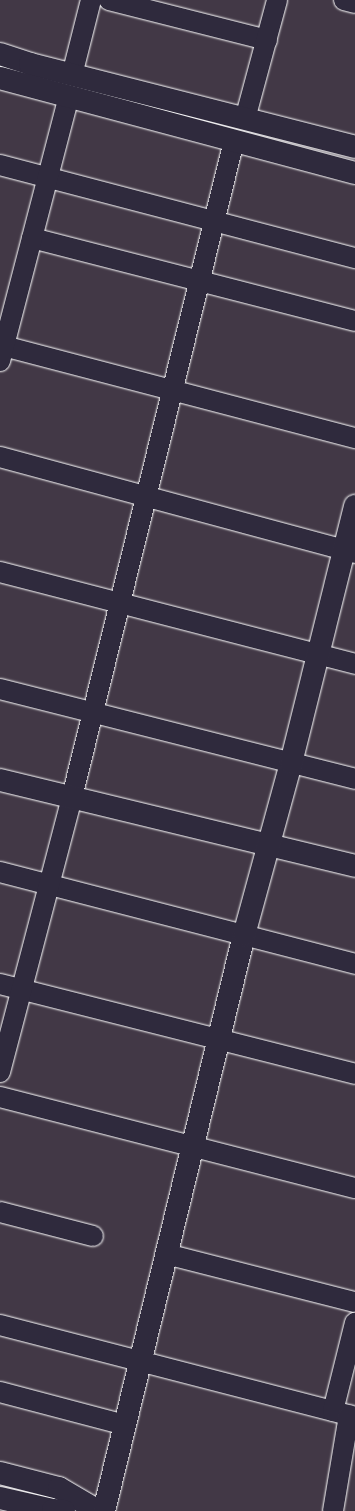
<!DOCTYPE html>
<html>
<head>
<meta charset="utf-8">
<style>
  body { margin:0 }
  #map { position:relative; width:355px; height:1511px; overflow:hidden; background:#423846; font-family:"Indie Flower",sans-serif }
  div>[style] { position:absolute }
  .roads { filter:drop-shadow(0 0 1px #fff) drop-shadow(0 0 1px #fff) }
  .street>* { height:20px; margin:-10px; padding:0 10px; transform-origin:10px; border-radius:10px; background:#2f2a3d }
  .secondary>* { height:22px; margin:-11px; padding:0 11px; transform-origin:11px; border-radius:11px; background:#2f2a3d }
  span { translate:-50% -50%; white-space:nowrap; text-align:center; line-height:1.15; -webkit-text-stroke:3.5px #2f2a3d; paint-order:stroke }
</style>
</head>
<body>
<div id="map">
  <div class="roads">
    <div class="street">
      <div style="left:109px;top:0;width:163px;rotate:14.2deg"></div>
      <div style="left:344px;top:0;width:11px;rotate:15deg"></div>
      <div style="left:72px;top:75px;width:77px;rotate:-75.8deg"></div>
      <div style="left:245px;top:119px;width:123px;rotate:-74.9deg"></div>
      <div style="left:0;top:165px;width:367px;rotate:14.7deg"></div>
      <div style="left:32px;top:238px;width:333px;rotate:14.4deg"></div>
      <div style="left:0;top:345px;width:367px;rotate:14.7deg"></div>
      <div style="left:0;top:361px;width:274px;rotate:-75.4deg"></div>
      <div style="left:0;top:457px;width:368px;rotate:15.1deg"></div>
      <div style="left:0;top:572px;width:367px;rotate:14.5deg"></div>
      <div style="left:0;top:689px;width:366px;rotate:14.2deg"></div>
      <div style="left:0;top:872px;width:367px;rotate:14.5deg"></div>
      <div style="left:0;top:984px;width:366px;rotate:14.2deg"></div>
      <div style="left:0;top:1072px;width:284px;rotate:-75.3deg"></div>
      <div style="left:72px;top:797px;width:676px;rotate:-76.13deg"></div>
      <div style="left:0;top:1097px;width:366px;rotate:14.4deg"></div>
      <div style="left:0;top:1212px;width:96px;rotate:14.5deg"></div>
      <div style="left:166px;top:1254px;width:195px;rotate:14.3deg"></div>
      <div style="left:0;top:1325px;width:367px;rotate:14.5deg"></div>
      <div style="left:0;top:1392px;width:129px;rotate:14.8deg"></div>
      <div style="left:333px;top:1411px;width:91px;rotate:-76deg"></div>
      <div style="left:333px;top:1511px;width:97px;rotate:-80.5deg"></div>
    </div>
    <div class="secondary">
      <div style="left:0;top:54px;width:32px;rotate:18deg"></div>
      <div style="left:30px;top:64px;width:335px;rotate:14.3deg"></div>
      <div style="left:0;top:78px;width:367px;rotate:15deg"></div>
      <div style="left:0;top:780px;width:365px;rotate:13.6deg"></div>
      <div style="left:0;top:1473px;width:61px;rotate:14.3deg"></div>
      <div style="left:59px;top:1488px;width:45px;rotate:30.5deg"></div>
      <div style="left:0;top:1498px;width:54px;rotate:12.8deg"></div>
      <div style="left:53px;top:1510px;width:11px;rotate:5deg"></div>
      <div style="left:104px;top:1511px;width:593px;rotate:-76.34deg"></div>
      <div style="left:244px;top:935px;width:178px;rotate:-74.7deg"></div>
      <div style="left:291px;top:763px;width:265px;rotate:-76deg"></div>
    </div>
  </div>
</div>
</body>
</html>
